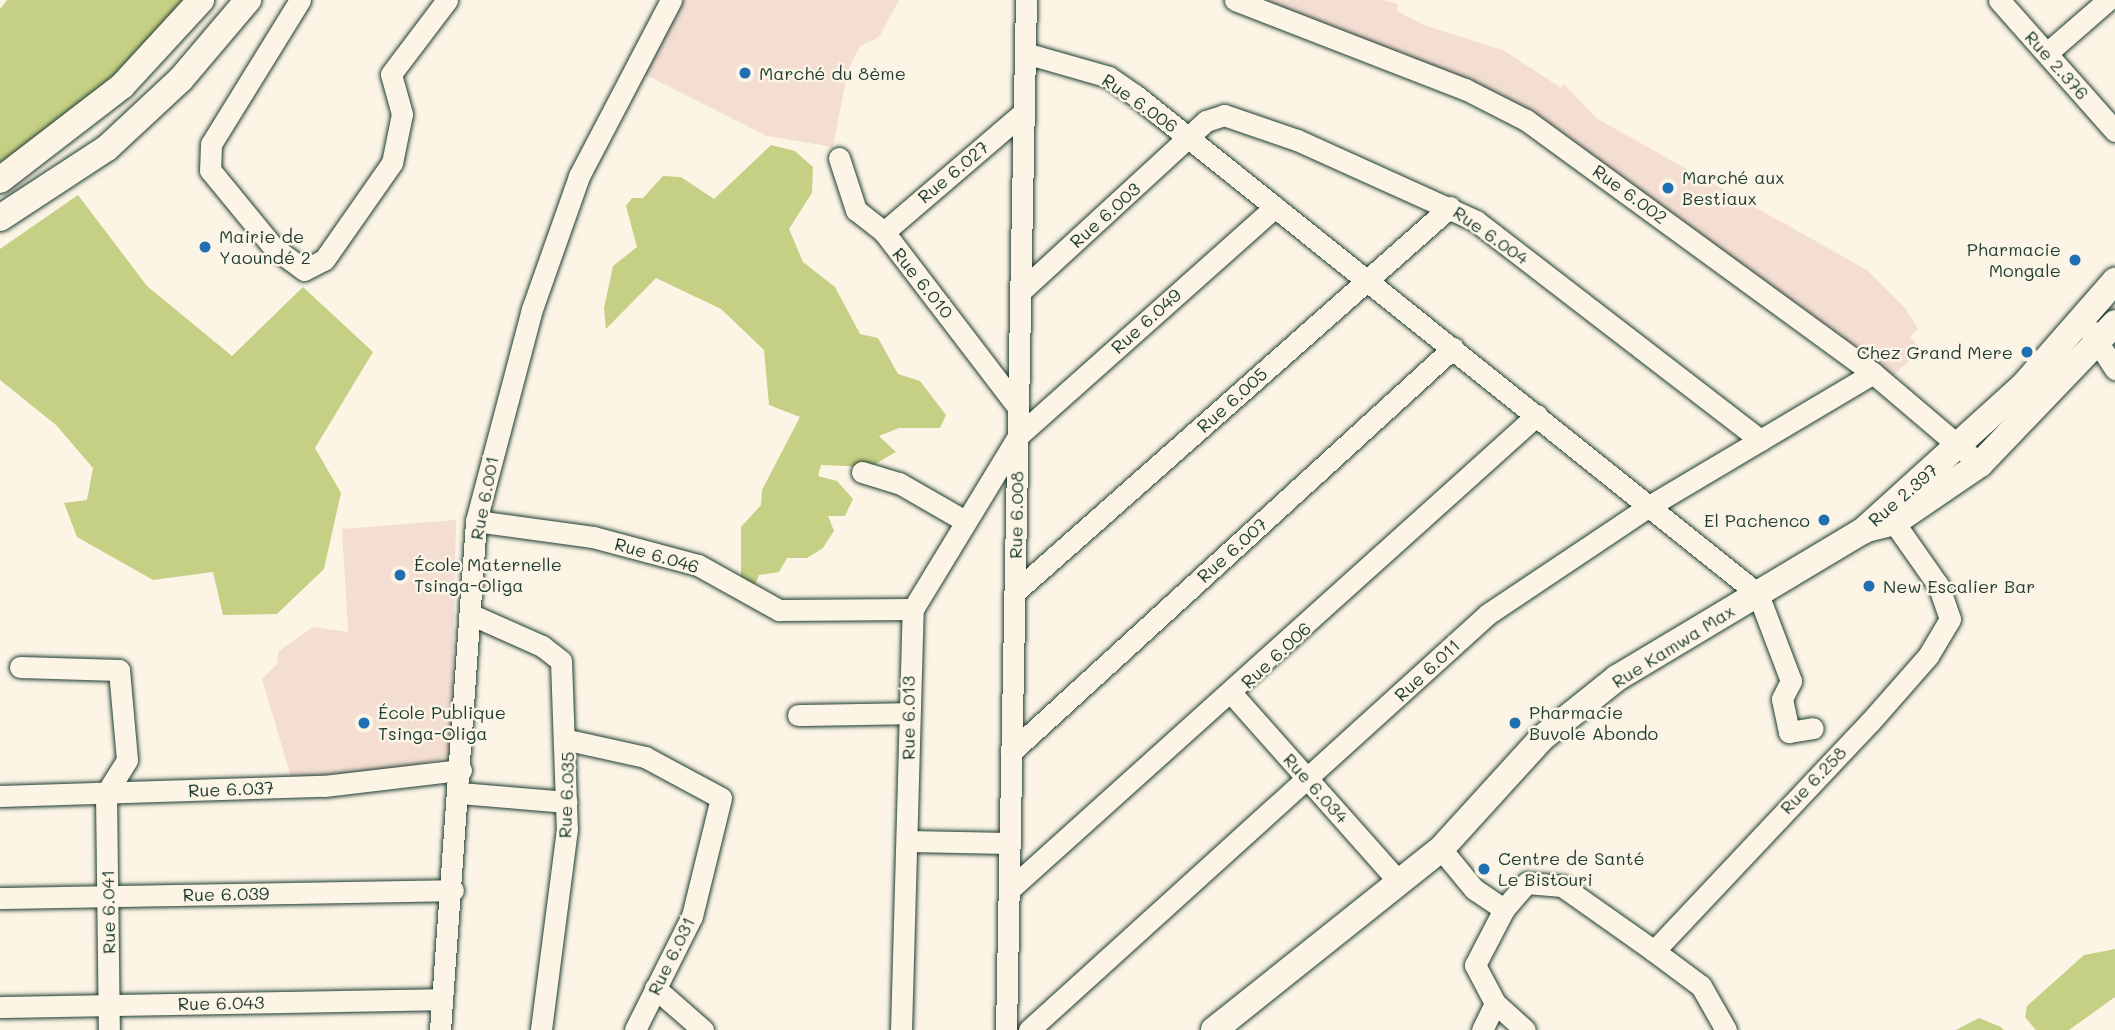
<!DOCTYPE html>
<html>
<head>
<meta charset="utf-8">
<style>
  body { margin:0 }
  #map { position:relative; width:2115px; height:1030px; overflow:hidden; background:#fcf5e5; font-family:Mali,sans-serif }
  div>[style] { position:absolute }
  .built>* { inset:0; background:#f4ddd1 }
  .green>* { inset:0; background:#c5d084 }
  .roads { filter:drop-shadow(0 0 2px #1f3d34) drop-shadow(0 0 2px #1f3d34) }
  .minor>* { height:21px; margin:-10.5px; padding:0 10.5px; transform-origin:10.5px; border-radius:10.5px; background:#fcf5e5 }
  .major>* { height:26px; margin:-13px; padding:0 13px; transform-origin:13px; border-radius:13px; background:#fcf5e5 }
  .dots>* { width:19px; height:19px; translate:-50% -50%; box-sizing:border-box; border:4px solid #fcf5e5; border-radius:50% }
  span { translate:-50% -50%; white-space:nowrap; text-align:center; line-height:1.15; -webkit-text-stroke:5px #fcf5e5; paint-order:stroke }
  .street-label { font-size:18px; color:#1f3d34 }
  .poi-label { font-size:18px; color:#1f3d34 }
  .left { translate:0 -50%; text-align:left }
  .right { translate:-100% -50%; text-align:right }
</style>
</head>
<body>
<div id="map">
  <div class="built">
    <div style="clip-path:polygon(677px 0,899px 0,879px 37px,860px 46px,848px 70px,833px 147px,767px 136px,638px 71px)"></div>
    <div style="clip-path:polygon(1221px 0,1382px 0,1398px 4px,1397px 11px,1424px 25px,1505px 51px,1561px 88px,1564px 84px,1596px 118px,1867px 270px,1906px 309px,1918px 329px,1910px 337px,1921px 350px,1894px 375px,1870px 376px,1508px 112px)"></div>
    <div style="clip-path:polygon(456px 520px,451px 756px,385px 773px,291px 777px,262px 679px,277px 664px,279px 651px,313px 627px,348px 632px,342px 529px)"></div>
  </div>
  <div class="green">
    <div style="clip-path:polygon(7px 0,193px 0,161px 39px,0 172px,0 9px)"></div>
    <div style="clip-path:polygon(771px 145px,795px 151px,813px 167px,812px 193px,789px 229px,803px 262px,835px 287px,860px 334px,878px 338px,898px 374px,920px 381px,946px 415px,940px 428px,899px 428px,879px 436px,896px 452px,870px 467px,821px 465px,818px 476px,837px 481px,853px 499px,845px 516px,828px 516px,834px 531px,823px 548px,807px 558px,787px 558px,779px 572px,759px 575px,753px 590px,741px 576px,741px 527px,761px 505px,762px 490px,800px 417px,769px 405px,764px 350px,721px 309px,656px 278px,606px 329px,604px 308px,613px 266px,637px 247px,626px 206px,632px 198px,643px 198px,663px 176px,681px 177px,714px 199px)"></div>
    <div style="clip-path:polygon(78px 195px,147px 286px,232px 356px,303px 287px,373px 352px,315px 448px,341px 493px,324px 569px,277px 614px,223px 615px,213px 572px,153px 580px,77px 537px,64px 503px,87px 500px,93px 468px,56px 425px,0 380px,0 249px)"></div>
    <div style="clip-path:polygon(2115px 949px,2115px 997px,2069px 1030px,2036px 1030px,2025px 1017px,2027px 1006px,2084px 955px)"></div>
    <div style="clip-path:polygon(1979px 1018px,2001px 1027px,2004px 1030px,1956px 1030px)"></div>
  </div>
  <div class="roads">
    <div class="minor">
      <div style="left:300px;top:0;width:169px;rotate:121.7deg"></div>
      <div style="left:211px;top:144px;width:26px;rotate:92deg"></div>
      <div style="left:210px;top:170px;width:101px;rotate:50.6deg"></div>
      <div style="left:274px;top:248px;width:37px;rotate:36deg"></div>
      <div style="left:304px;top:270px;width:22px;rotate:-27deg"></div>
      <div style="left:324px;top:260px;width:118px;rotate:-55deg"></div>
      <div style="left:392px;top:163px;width:50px;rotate:-78.5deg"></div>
      <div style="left:402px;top:114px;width:41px;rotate:-105.4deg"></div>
      <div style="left:391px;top:74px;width:93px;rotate:-52.9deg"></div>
      <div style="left:1235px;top:0;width:247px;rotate:21.2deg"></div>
      <div style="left:1465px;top:89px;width:68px;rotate:26.9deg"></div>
      <div style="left:1526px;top:120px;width:429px;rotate:36.1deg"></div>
      <div style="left:1873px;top:373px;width:140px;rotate:40.4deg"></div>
      <div style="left:1999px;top:0;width:175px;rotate:48.5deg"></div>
      <div style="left:1025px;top:53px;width:87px;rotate:15.9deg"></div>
      <div style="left:1109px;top:77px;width:32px;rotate:35deg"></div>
      <div style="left:1135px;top:95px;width:798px;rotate:38.69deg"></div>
      <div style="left:1758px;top:594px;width:93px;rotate:69.2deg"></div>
      <div style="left:1791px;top:681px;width:20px;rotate:117deg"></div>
      <div style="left:1782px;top:699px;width:34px;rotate:78deg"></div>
      <div style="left:1789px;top:732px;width:24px;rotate:-9deg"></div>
      <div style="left:2047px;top:53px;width:81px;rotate:-41deg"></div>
      <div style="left:839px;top:158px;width:55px;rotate:71.9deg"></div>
      <div style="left:856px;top:210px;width:36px;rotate:38deg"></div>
      <div style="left:884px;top:232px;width:220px;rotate:52.6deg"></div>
      <div style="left:884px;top:232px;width:184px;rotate:-40.6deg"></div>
      <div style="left:1021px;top:291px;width:251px;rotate:-42.6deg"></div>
      <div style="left:1206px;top:121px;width:19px;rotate:-18deg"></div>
      <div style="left:1224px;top:115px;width:77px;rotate:18.9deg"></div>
      <div style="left:1297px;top:140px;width:196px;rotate:24.3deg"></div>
      <div style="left:1476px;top:221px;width:359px;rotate:37.6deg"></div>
      <div style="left:2089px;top:329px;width:48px;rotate:57deg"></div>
      <div style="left:862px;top:472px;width:39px;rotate:17deg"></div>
      <div style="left:899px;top:483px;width:76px;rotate:29.9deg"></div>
      <div style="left:476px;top:521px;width:118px;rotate:7.8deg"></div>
      <div style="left:593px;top:537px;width:109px;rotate:14.9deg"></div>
      <div style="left:698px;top:565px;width:93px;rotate:29.1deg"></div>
      <div style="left:779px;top:610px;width:134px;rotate:-0.4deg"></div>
      <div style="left:1015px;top:592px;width:581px;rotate:-41.51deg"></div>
      <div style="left:470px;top:614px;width:79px;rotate:24deg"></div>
      <div style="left:542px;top:646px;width:24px;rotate:38deg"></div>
      <div style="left:561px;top:661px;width:168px;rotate:88deg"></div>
      <div style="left:567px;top:829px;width:203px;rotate:97.4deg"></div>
      <div style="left:20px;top:667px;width:99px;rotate:1.7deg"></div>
      <div style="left:119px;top:670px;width:90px;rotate:84.9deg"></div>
      <div style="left:127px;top:760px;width:39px;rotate:122deg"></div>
      <div style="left:106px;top:793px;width:237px;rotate:89.3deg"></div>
      <div style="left:1233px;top:695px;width:250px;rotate:48.4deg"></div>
      <div style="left:798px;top:715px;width:111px;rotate:-1deg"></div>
      <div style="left:568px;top:740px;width:79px;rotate:12.4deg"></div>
      <div style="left:645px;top:757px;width:86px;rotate:28.3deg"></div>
      <div style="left:721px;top:798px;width:122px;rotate:103.8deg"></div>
      <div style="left:692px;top:916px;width:127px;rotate:116.6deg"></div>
      <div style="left:1011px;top:752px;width:599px;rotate:-42.43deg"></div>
      <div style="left:460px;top:793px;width:107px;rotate:4.8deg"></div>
      <div style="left:0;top:796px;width:324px;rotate:-1.8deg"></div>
      <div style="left:324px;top:786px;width:138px;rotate:-6.7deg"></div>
      <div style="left:907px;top:841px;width:103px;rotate:1.1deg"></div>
      <div style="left:1441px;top:849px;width:52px;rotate:50.5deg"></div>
      <div style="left:1474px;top:889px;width:36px;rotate:34deg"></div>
      <div style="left:1009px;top:890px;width:710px;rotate:-41.98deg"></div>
      <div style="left:0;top:898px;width:453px;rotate:-1deg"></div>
      <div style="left:655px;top:988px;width:64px;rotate:41.2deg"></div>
      <div style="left:1495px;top:1003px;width:40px;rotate:42deg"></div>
      <div style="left:0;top:1007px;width:442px;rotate:-1deg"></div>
      <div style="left:440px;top:1030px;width:510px;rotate:-85.95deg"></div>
      <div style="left:476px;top:521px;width:219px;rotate:-75.2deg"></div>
      <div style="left:532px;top:309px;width:141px;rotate:-70.5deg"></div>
      <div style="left:579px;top:176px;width:199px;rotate:-62.4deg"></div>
      <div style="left:901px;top:1030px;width:421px;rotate:-88.4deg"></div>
      <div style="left:913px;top:609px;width:202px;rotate:-58.7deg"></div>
      <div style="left:1018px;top:436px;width:344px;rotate:-41.7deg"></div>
      <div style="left:1006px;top:1030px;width:1030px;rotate:-88.89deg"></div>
      <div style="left:1029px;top:1030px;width:619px;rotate:-42.19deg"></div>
      <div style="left:1488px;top:614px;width:196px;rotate:-33.8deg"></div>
      <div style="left:1651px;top:505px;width:258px;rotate:-30.7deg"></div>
      <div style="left:1482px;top:1030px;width:30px;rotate:-64deg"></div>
      <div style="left:1495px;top:1003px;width:43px;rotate:-117.8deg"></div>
      <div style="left:1475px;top:965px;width:63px;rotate:-62.6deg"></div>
      <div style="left:1504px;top:909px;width:35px;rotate:-49deg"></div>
      <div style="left:1527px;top:883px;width:35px;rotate:5deg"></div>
      <div style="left:1562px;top:886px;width:113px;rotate:35.2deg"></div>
      <div style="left:1726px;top:1030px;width:51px;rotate:-119.6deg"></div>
      <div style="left:1701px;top:986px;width:59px;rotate:-143.3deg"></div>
      <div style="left:1654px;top:951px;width:315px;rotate:-46.7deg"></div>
      <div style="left:1870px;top:722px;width:88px;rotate:-48.7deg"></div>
      <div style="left:1928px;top:656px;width:43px;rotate:-59.3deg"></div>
      <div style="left:1950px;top:619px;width:36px;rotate:-109deg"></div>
      <div style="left:1938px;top:585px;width:90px;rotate:-125.1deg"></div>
    </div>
    <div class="major">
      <div style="left:0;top:180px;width:154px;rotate:-37.6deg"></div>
      <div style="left:122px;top:86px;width:117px;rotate:-47.4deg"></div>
      <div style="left:0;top:218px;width:128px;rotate:-33.2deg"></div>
      <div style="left:107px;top:148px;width:101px;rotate:-43deg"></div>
      <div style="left:181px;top:79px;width:104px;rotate:-49.7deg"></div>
      <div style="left:1867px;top:529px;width:29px;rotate:-14deg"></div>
      <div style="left:1895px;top:522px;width:103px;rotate:-34.3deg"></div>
      <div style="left:1980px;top:464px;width:195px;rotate:-46.2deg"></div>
      <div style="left:1214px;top:1030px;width:290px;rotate:-38.6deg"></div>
      <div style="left:1441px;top:849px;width:150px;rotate:-47.7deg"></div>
      <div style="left:1542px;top:738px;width:96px;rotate:-38.7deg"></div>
      <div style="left:1617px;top:678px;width:287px;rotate:-30.9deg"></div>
      <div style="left:1863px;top:531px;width:216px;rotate:-42.2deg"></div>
      <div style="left:2023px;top:386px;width:140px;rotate:-48.8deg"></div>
    </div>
  </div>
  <div class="dots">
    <div style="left:745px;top:73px;background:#1f6fb2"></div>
    <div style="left:1668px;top:188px;background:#1f6fb2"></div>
    <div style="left:205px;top:247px;background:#1f6fb2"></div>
    <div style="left:2075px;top:260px;background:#1f6fb2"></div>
    <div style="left:2027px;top:352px;background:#1f6fb2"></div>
    <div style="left:1824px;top:520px;background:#1f6fb2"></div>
    <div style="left:400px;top:575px;background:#1f6fb2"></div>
    <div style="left:1869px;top:586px;background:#1f6fb2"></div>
    <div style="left:364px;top:723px;background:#1f6fb2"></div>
    <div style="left:1515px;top:723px;background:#1f6fb2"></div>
    <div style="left:1484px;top:869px;background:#1f6fb2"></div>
  </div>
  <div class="street-label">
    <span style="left:2057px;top:65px;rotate:48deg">Rue 2.376</span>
    <span style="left:1140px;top:103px;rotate:35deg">Rue 6.006</span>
    <span style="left:953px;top:172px;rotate:-40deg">Rue 6.027</span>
    <span style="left:1630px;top:194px;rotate:36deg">Rue 6.002</span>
    <span style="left:1105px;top:215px;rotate:-42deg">Rue 6.003</span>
    <span style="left:1491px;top:235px;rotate:35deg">Rue 6.004</span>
    <span style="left:923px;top:283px;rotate:51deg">Rue 6.010</span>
    <span style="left:1146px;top:321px;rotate:-42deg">Rue 6.049</span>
    <span style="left:1232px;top:400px;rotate:-42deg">Rue 6.005</span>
    <span style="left:1903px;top:495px;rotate:-41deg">Rue 2.397</span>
    <span style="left:484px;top:498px;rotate:-79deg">Rue 6.001</span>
    <span style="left:1016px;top:515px;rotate:-89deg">Rue 6.008</span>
    <span style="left:1232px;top:550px;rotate:-42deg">Rue 6.007</span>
    <span style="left:657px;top:555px;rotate:16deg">Rue 6.046</span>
    <span style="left:1673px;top:646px;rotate:-32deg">Rue Kamwa Max</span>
    <span style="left:1276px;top:655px;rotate:-43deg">Rue 6.006</span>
    <span style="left:1427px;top:670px;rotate:-43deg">Rue 6.011</span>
    <span style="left:908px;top:718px;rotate:-90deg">Rue 6.013</span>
    <span style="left:1813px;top:780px;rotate:-46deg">Rue 6.258</span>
    <span style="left:1316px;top:788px;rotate:48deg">Rue 6.034</span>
    <span style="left:231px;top:789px;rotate:-2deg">Rue 6.037</span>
    <span style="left:566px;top:795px;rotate:-88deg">Rue 6.035</span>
    <span style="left:226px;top:894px;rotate:-1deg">Rue 6.039</span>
    <span style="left:108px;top:912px;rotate:-91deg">Rue 6.041</span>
    <span style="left:671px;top:956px;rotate:-64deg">Rue 6.031</span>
    <span style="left:221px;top:1003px;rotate:-1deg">Rue 6.043</span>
  </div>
  <div class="poi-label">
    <span class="left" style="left:759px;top:73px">Marché du 8ème</span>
    <span class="left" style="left:1682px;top:188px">Marché aux<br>Bestiaux</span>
    <span class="left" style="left:219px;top:247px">Mairie de<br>Yaoundé 2</span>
    <span class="right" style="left:2061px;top:260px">Pharmacie<br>Mongale</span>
    <span class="right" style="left:2013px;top:352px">Chez Grand Mere</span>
    <span class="right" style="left:1810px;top:520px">El Pachenco</span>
    <span class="left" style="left:414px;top:575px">École Maternelle<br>Tsinga-Oliga</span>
    <span class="left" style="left:1883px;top:586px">New Escalier Bar</span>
    <span class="left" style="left:378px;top:723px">École Publique<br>Tsinga-Oliga</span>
    <span class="left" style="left:1529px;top:723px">Pharmacie<br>Buvole Abondo</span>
    <span class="left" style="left:1498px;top:869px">Centre de Santé<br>Le Bistouri</span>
  </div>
</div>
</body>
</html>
